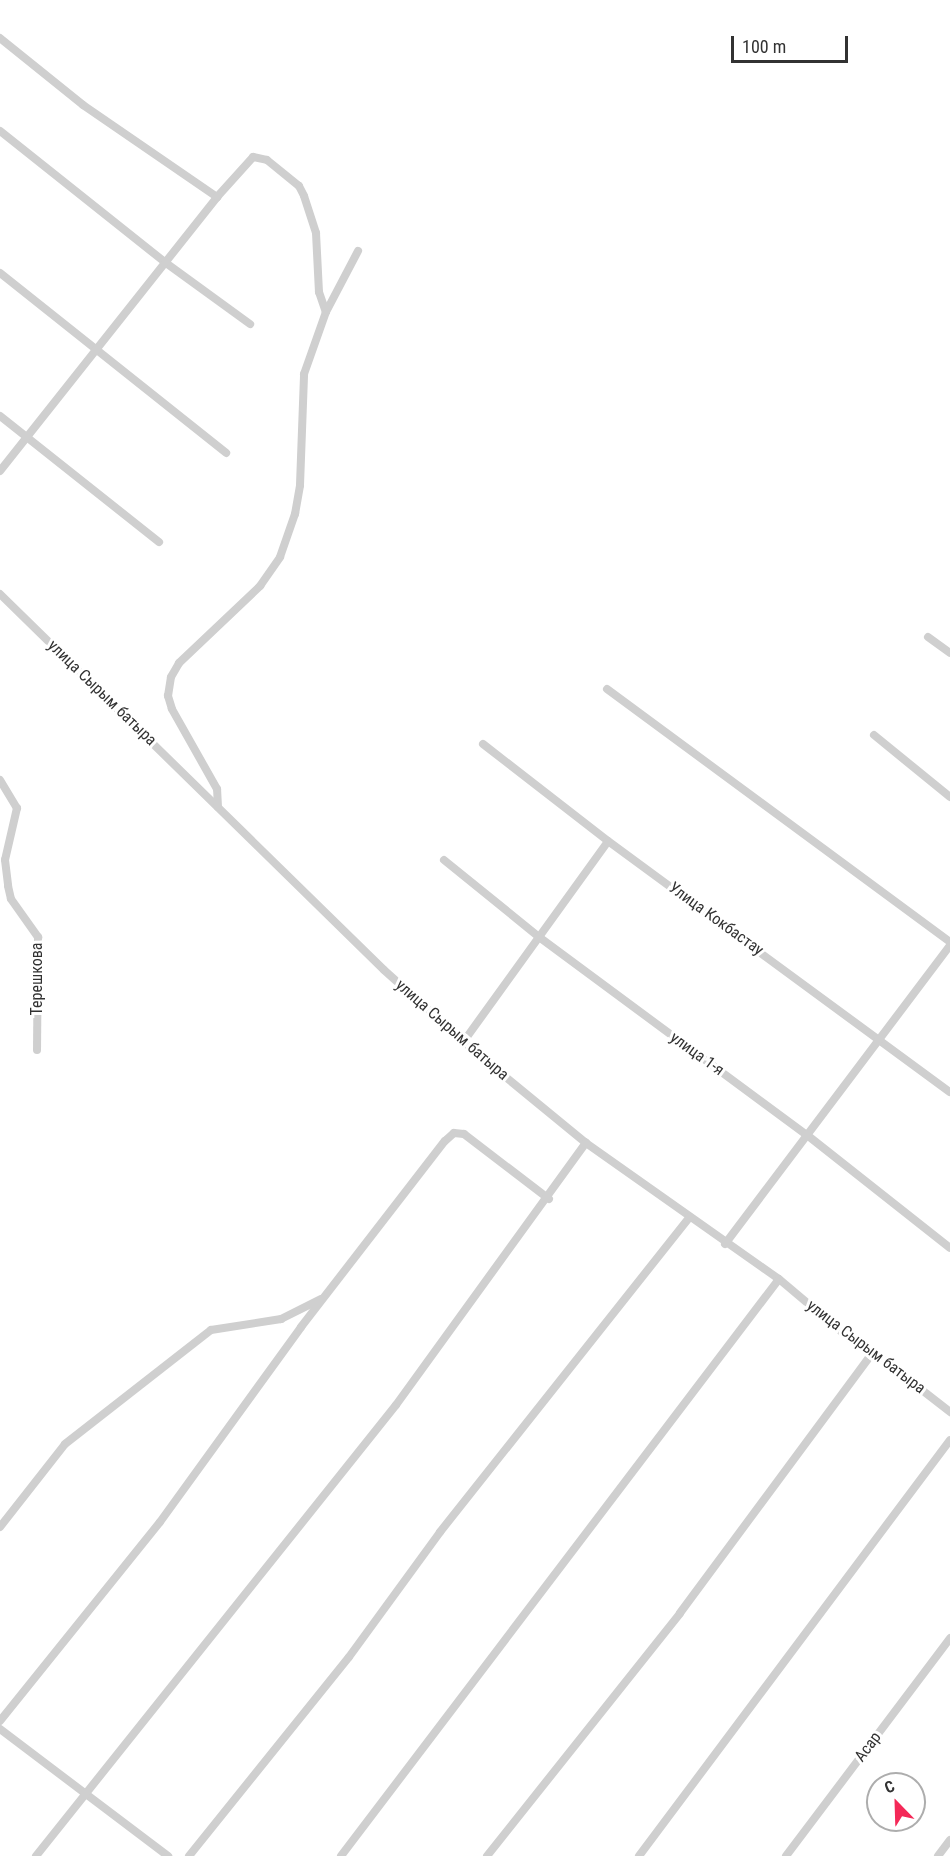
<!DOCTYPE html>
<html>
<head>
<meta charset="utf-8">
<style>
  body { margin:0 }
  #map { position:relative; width:950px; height:1856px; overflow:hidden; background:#fff; font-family:"Roboto Condensed",sans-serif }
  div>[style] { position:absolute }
  .minor>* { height:8px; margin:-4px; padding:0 4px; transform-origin:4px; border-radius:4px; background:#cfcfcf }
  span { translate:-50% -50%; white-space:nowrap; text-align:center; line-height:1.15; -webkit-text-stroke:6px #fff; paint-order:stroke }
  .street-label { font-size:16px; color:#323232 }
  .north { position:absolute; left:866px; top:1772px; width:60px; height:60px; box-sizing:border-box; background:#fff; border:2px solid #adadad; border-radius:50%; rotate:337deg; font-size:16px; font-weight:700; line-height:24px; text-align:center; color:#323232 }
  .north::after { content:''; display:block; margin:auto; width:21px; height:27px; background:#f42958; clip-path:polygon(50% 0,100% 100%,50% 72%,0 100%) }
  .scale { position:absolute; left:731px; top:36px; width:117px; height:27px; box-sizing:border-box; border:3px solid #323232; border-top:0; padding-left:8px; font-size:18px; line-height:21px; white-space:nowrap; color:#323232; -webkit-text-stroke:4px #fff; paint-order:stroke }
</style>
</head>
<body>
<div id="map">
  <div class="minor">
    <div style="left:0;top:38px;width:107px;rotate:38.9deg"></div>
    <div style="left:83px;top:105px;width:163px;rotate:34.5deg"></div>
    <div style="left:0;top:131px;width:212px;rotate:38.5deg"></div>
    <div style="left:166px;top:263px;width:104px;rotate:36deg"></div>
    <div style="left:0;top:273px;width:289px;rotate:38.5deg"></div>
    <div style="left:0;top:416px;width:203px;rotate:38.4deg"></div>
    <div style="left:0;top:471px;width:350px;rotate:-51.6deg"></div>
    <div style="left:217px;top:197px;width:54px;rotate:-48deg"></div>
    <div style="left:253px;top:157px;width:14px;rotate:12deg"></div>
    <div style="left:267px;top:160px;width:41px;rotate:39.1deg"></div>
    <div style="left:299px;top:186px;width:11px;rotate:63deg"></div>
    <div style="left:304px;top:196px;width:39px;rotate:72deg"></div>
    <div style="left:316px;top:233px;width:59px;rotate:87.1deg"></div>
    <div style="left:319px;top:292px;width:21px;rotate:71deg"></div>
    <div style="left:0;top:594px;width:537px;rotate:44.4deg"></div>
    <div style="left:384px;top:970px;width:129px;rotate:41.9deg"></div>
    <div style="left:480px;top:1056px;width:137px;rotate:39.4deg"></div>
    <div style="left:586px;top:1143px;width:236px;rotate:35.2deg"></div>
    <div style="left:779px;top:1279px;width:93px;rotate:40.2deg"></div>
    <div style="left:850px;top:1339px;width:26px;rotate:29deg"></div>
    <div style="left:873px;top:1352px;width:98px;rotate:37.9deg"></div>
    <div style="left:928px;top:637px;width:27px;rotate:36deg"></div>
    <div style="left:607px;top:689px;width:426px;rotate:36.4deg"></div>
    <div style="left:874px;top:735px;width:98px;rotate:39.2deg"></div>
    <div style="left:483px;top:744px;width:158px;rotate:37.8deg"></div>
    <div style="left:608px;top:841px;width:424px;rotate:36.3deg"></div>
    <div style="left:0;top:780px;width:33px;rotate:59deg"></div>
    <div style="left:17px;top:808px;width:53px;rotate:103deg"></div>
    <div style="left:5px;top:860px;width:26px;rotate:83deg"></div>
    <div style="left:8px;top:886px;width:13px;rotate:77deg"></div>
    <div style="left:11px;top:899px;width:47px;rotate:54.6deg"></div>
    <div style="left:38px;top:937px;width:113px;rotate:90.5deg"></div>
    <div style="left:218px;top:807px;width:18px;rotate:-93deg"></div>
    <div style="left:217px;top:789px;width:92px;rotate:-119.4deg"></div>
    <div style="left:172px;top:709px;width:14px;rotate:-107deg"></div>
    <div style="left:168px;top:696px;width:19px;rotate:-81deg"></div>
    <div style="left:171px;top:677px;width:16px;rotate:-60deg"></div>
    <div style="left:179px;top:663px;width:112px;rotate:-43.5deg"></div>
    <div style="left:260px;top:586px;width:35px;rotate:-55deg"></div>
    <div style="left:280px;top:557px;width:46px;rotate:-70.8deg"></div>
    <div style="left:295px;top:514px;width:29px;rotate:-80deg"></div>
    <div style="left:300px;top:485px;width:111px;rotate:-87.9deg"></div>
    <div style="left:304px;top:374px;width:66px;rotate:-70.5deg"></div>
    <div style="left:326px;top:312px;width:69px;rotate:-62.3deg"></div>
    <div style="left:444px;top:860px;width:122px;rotate:39deg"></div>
    <div style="left:539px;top:937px;width:333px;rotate:36.5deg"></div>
    <div style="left:807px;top:1135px;width:182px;rotate:38.3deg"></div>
    <div style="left:464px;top:1041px;width:246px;rotate:-54.2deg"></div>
    <div style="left:725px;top:1244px;width:374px;rotate:-53deg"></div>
    <div style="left:0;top:1527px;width:105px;rotate:-51.9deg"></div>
    <div style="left:65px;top:1444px;width:185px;rotate:-38deg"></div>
    <div style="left:211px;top:1330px;width:71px;rotate:-8.9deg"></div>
    <div style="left:281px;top:1319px;width:45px;rotate:-26.6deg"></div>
    <div style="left:0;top:1721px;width:255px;rotate:-51.2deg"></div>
    <div style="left:160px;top:1522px;width:241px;rotate:-54.1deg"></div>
    <div style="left:301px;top:1327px;width:235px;rotate:-52.3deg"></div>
    <div style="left:445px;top:1141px;width:12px;rotate:-42deg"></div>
    <div style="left:454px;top:1133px;width:10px;rotate:6deg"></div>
    <div style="left:464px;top:1134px;width:107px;rotate:37.4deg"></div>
    <div style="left:0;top:1729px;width:211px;rotate:37.1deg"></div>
    <div style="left:36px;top:1856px;width:577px;rotate:-51.4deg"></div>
    <div style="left:396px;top:1405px;width:324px;rotate:-54.1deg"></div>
    <div style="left:189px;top:1856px;width:255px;rotate:-51.2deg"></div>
    <div style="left:349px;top:1657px;width:155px;rotate:-53.9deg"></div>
    <div style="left:440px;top:1532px;width:402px;rotate:-51.6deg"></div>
    <div style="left:341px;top:1856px;width:724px;rotate:-52.8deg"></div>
    <div style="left:487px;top:1856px;width:310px;rotate:-51.5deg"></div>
    <div style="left:680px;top:1613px;width:325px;rotate:-53.5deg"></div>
    <div style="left:639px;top:1856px;width:519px;rotate:-53.22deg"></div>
    <div style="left:786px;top:1856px;width:273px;rotate:-53deg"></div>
    <div style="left:938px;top:1856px;width:20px;rotate:-53deg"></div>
  </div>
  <div class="street-label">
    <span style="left:102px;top:693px;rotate:44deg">улица Сырым батыра</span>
    <span style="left:716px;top:919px;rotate:36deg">Улица Кокбастау</span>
    <span style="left:37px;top:979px;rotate:-90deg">Терешкова</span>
    <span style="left:452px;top:1030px;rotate:41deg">улица Сырым батыра</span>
    <span style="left:697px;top:1054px;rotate:36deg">улица 1-я</span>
    <span style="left:866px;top:1347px;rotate:37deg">улица Сырым батыра</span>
    <span style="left:868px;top:1747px;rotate:-53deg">Асар</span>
  </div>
  <div class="north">С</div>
  <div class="scale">100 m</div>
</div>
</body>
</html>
